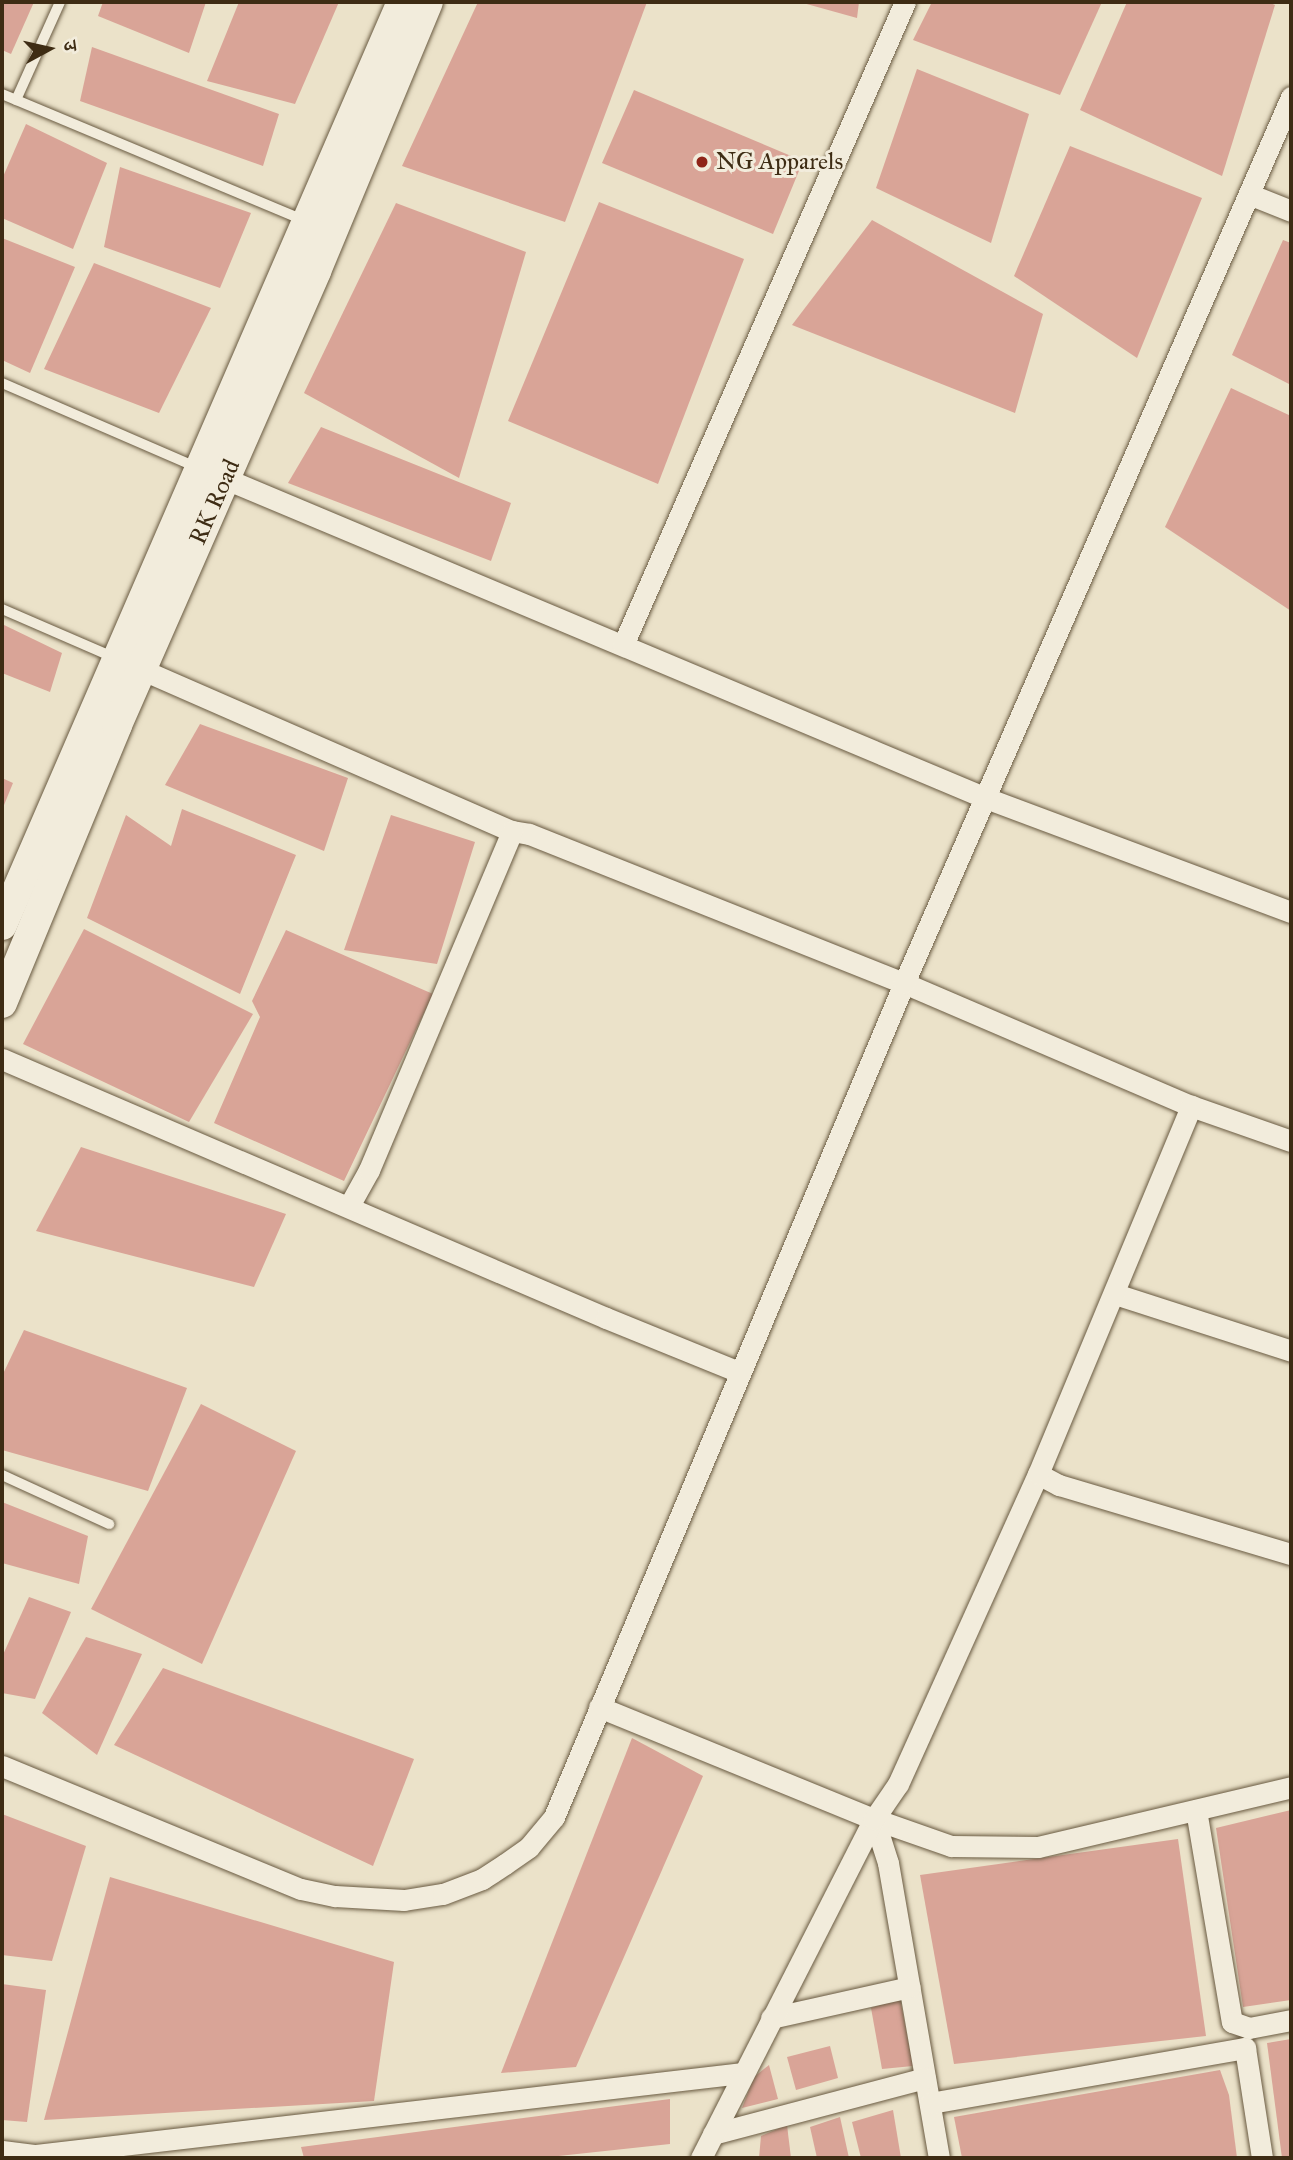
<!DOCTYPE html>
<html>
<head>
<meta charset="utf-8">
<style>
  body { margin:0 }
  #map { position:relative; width:1293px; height:2160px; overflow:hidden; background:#ebe2c9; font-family:"IM FELL Great Primer","Noto Serif Devanagari",serif }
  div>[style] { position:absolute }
  .building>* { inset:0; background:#d9a497 }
  .roads { filter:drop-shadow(0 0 2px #695a41) drop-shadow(0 0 2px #695a41) }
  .lane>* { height:10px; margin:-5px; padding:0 5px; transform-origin:5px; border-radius:5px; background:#f2ecdc }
  .street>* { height:21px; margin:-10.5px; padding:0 10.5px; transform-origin:10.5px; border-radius:10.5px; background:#f2ecdc }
  .secondary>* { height:30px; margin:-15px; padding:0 15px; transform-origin:15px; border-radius:15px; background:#f2ecdc }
  .dots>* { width:19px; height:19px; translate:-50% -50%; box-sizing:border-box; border:4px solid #f2ecdc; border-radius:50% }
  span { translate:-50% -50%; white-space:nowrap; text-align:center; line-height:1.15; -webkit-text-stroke:6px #f2ecdc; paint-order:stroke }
  .poi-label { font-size:24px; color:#3e2c14 }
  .left { translate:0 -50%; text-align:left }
  .street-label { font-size:24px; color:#3e2c14 }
  .frame { position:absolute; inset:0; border:4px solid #3e2c14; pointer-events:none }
  .north { position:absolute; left:14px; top:14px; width:70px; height:70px; -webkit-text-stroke:5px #f2ecdc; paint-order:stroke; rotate:82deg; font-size:19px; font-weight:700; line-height:28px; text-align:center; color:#3e2c14 }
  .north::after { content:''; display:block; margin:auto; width:24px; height:32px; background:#3e2c14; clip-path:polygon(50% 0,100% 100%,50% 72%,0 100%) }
</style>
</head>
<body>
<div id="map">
  <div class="building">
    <div style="clip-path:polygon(2px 2px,34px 2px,11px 54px,2px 50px)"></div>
    <div style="clip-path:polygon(103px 2px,206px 2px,189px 53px,98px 16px)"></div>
    <div style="clip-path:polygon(239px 2px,339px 2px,295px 104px,207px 81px)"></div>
    <div style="clip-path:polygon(478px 2px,647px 2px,565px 222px,402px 166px)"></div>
    <div style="clip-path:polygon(803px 2px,859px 2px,857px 18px,803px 3px)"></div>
    <div style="clip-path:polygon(932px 2px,1102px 2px,1060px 95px,913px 40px)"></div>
    <div style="clip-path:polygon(1127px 2px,1268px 2px,1275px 5px,1222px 176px,1080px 110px)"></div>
    <div style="clip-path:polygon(92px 47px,279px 114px,263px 166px,80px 101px)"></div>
    <div style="clip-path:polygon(917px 69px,1029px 114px,991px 243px,876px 188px)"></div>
    <div style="clip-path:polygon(634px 90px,803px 161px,773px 234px,602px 163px)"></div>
    <div style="clip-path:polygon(26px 124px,107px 163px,73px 249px,2px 218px,2px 179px)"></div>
    <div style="clip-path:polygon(1070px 146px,1202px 198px,1137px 358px,1014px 276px)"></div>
    <div style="clip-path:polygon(120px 167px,251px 213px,220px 288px,104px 247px)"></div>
    <div style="clip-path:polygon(599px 202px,744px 259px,658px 484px,508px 421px)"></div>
    <div style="clip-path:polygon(396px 203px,526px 252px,459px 478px,304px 393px)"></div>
    <div style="clip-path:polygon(872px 220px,1043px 314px,1015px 413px,792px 325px)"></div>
    <div style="clip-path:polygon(2px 238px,75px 267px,30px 373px,2px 360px)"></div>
    <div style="clip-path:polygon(1283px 240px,1291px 243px,1291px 385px,1232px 355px)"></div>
    <div style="clip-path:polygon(94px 263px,211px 308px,159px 413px,44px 369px)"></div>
    <div style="clip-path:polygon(1231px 388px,1291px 416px,1291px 611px,1165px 527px)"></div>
    <div style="clip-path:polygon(321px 427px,511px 503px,491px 561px,288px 483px)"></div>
    <div style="clip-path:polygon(2px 624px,62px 653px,50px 692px,2px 673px)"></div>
    <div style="clip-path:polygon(200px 724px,348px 778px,324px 851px,165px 785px)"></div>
    <div style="clip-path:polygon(2px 778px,13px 783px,2px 810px)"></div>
    <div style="clip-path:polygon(182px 809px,296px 855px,240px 994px,87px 918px,126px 815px,171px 846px)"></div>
    <div style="clip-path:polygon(391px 815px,475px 842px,437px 964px,344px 950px)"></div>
    <div style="clip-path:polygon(84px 929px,253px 1014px,189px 1122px,23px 1044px)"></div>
    <div style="clip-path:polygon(286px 930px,433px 994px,344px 1181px,214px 1123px,260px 1017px,252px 1001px)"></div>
    <div style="clip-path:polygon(81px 1147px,286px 1214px,254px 1287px,36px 1231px)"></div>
    <div style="clip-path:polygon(24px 1330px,187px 1388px,148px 1491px,2px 1450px,2px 1376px)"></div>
    <div style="clip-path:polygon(201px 1404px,296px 1451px,202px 1664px,91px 1609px)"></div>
    <div style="clip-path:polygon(2px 1502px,88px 1536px,79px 1584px,2px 1563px)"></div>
    <div style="clip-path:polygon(29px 1597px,71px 1612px,35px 1699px,2px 1693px,2px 1657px)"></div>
    <div style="clip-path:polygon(86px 1637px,142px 1654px,97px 1755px,42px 1713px)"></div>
    <div style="clip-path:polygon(163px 1668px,414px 1759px,373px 1866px,114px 1745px)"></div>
    <div style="clip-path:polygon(632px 1738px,703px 1776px,576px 2067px,501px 2073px)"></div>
    <div style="clip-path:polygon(1291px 1810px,1291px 2000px,1243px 2007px,1216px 1828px)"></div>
    <div style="clip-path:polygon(2px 1814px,86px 1846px,52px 1961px,2px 1955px)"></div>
    <div style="clip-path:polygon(1178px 1839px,1206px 2036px,954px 2064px,920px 1875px)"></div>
    <div style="clip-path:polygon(110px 1877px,394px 1962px,374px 2101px,44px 2120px)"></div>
    <div style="clip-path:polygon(2px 1984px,46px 1990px,27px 2122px,2px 2120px)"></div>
    <div style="clip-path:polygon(900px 1998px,913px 2066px,882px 2069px,871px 2008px)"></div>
    <div style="clip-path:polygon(1291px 2039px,1291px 2158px,1282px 2158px,1267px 2043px)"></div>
    <div style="clip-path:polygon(830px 2046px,838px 2078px,796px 2090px,787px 2057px)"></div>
    <div style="clip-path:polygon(769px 2065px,778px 2099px,742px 2108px,754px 2077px)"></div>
    <div style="clip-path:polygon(1220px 2070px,1229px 2095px,1237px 2158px,962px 2158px,954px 2117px)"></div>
    <div style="clip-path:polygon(670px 2099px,670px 2144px,540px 2158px,304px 2158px,301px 2147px)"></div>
    <div style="clip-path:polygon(893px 2110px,901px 2158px,861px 2158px,852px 2122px)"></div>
    <div style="clip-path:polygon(840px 2117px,849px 2158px,817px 2158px,810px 2127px)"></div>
    <div style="clip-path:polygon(787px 2125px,791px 2158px,759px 2158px,761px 2136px)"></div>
  </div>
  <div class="roads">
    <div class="lane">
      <div style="left:2px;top:94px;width:329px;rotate:22.7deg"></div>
      <div style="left:16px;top:100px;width:107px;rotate:-65.8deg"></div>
      <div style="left:2px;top:383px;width:214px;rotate:23.4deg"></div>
      <div style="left:2px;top:609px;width:123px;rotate:23.4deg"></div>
      <div style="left:2px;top:1475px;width:118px;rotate:24.6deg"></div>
    </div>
    <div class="street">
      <div style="left:1251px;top:195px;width:43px;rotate:21.8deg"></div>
      <div style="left:214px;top:474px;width:837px;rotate:22.77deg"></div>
      <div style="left:986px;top:798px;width:326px;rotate:20.5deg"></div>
      <div style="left:623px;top:645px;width:702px;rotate:-66.32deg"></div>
      <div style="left:129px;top:664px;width:418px;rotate:23.6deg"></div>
      <div style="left:512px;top:831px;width:17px;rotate:10deg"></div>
      <div style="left:529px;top:834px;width:404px;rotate:21.7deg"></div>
      <div style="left:904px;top:983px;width:312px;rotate:23.2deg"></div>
      <div style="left:1191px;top:1106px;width:106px;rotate:19.3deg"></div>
      <div style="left:2px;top:1059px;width:657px;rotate:23.21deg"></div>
      <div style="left:606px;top:1318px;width:144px;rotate:22.1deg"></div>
      <div style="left:349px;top:1206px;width:41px;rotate:-60.9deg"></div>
      <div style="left:369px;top:1170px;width:368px;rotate:-67.1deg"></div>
      <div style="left:1115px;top:1294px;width:185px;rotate:17.9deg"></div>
      <div style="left:1038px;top:1474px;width:24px;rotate:28deg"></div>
      <div style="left:1059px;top:1485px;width:242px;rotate:16.6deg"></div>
      <div style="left:599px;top:1707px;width:297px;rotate:22.2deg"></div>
      <div style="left:874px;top:1819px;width:82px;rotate:19.3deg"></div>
      <div style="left:951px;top:1846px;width:87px;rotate:0.7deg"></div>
      <div style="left:1038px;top:1847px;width:260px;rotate:-13.3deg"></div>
      <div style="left:2px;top:1766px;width:323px;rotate:22.4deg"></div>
      <div style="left:301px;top:1889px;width:35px;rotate:12deg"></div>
      <div style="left:335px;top:1896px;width:69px;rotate:3.3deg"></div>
      <div style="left:404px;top:1900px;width:39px;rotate:-9deg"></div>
      <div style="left:443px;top:1894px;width:42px;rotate:-21deg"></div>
      <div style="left:482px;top:1879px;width:27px;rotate:-33deg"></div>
      <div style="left:505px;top:1864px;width:29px;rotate:-35deg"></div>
      <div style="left:529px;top:1847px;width:39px;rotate:-50deg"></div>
      <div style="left:554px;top:1817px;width:904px;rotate:-67.23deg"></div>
      <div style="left:904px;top:983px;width:967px;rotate:-66.4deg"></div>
      <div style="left:1196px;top:1810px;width:215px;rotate:80.4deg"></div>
      <div style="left:1232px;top:2022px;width:18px;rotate:19deg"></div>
      <div style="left:1249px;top:2028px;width:43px;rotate:-10.8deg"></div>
      <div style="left:874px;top:1819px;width:46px;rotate:72.3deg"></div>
      <div style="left:888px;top:1863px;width:299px;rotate:80.2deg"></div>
      <div style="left:771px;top:2018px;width:142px;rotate:-12.6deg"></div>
      <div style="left:930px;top:2103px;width:320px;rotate:-9.9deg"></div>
      <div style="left:1245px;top:2048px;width:111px;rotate:81.2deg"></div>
      <div style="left:713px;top:2134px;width:219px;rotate:-14.8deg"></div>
      <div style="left:2px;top:2151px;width:34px;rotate:7deg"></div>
      <div style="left:36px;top:2155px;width:712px;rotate:-6.62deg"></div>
      <div style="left:701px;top:2158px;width:381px;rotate:-63deg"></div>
      <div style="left:874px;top:1819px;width:42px;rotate:-55.6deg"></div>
      <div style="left:898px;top:1784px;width:340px;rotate:-65.7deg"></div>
      <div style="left:1038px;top:1474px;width:399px;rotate:-67.4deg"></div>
    </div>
    <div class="secondary">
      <div style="left:2px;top:925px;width:1006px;rotate:-66.57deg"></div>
      <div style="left:2px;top:1003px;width:301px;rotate:-67.5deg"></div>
      <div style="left:117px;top:725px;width:496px;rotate:-66.3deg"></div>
      <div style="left:316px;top:271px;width:291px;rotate:-67.4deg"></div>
    </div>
  </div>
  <div class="dots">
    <div style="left:702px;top:162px;background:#8f2418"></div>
  </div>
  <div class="poi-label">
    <span class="left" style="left:716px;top:162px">NG Apparels</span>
  </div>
  <div class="street-label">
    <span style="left:215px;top:502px;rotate:-66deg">RK Road</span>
  </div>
  <div class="frame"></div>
  <div class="north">उ</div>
</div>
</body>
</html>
